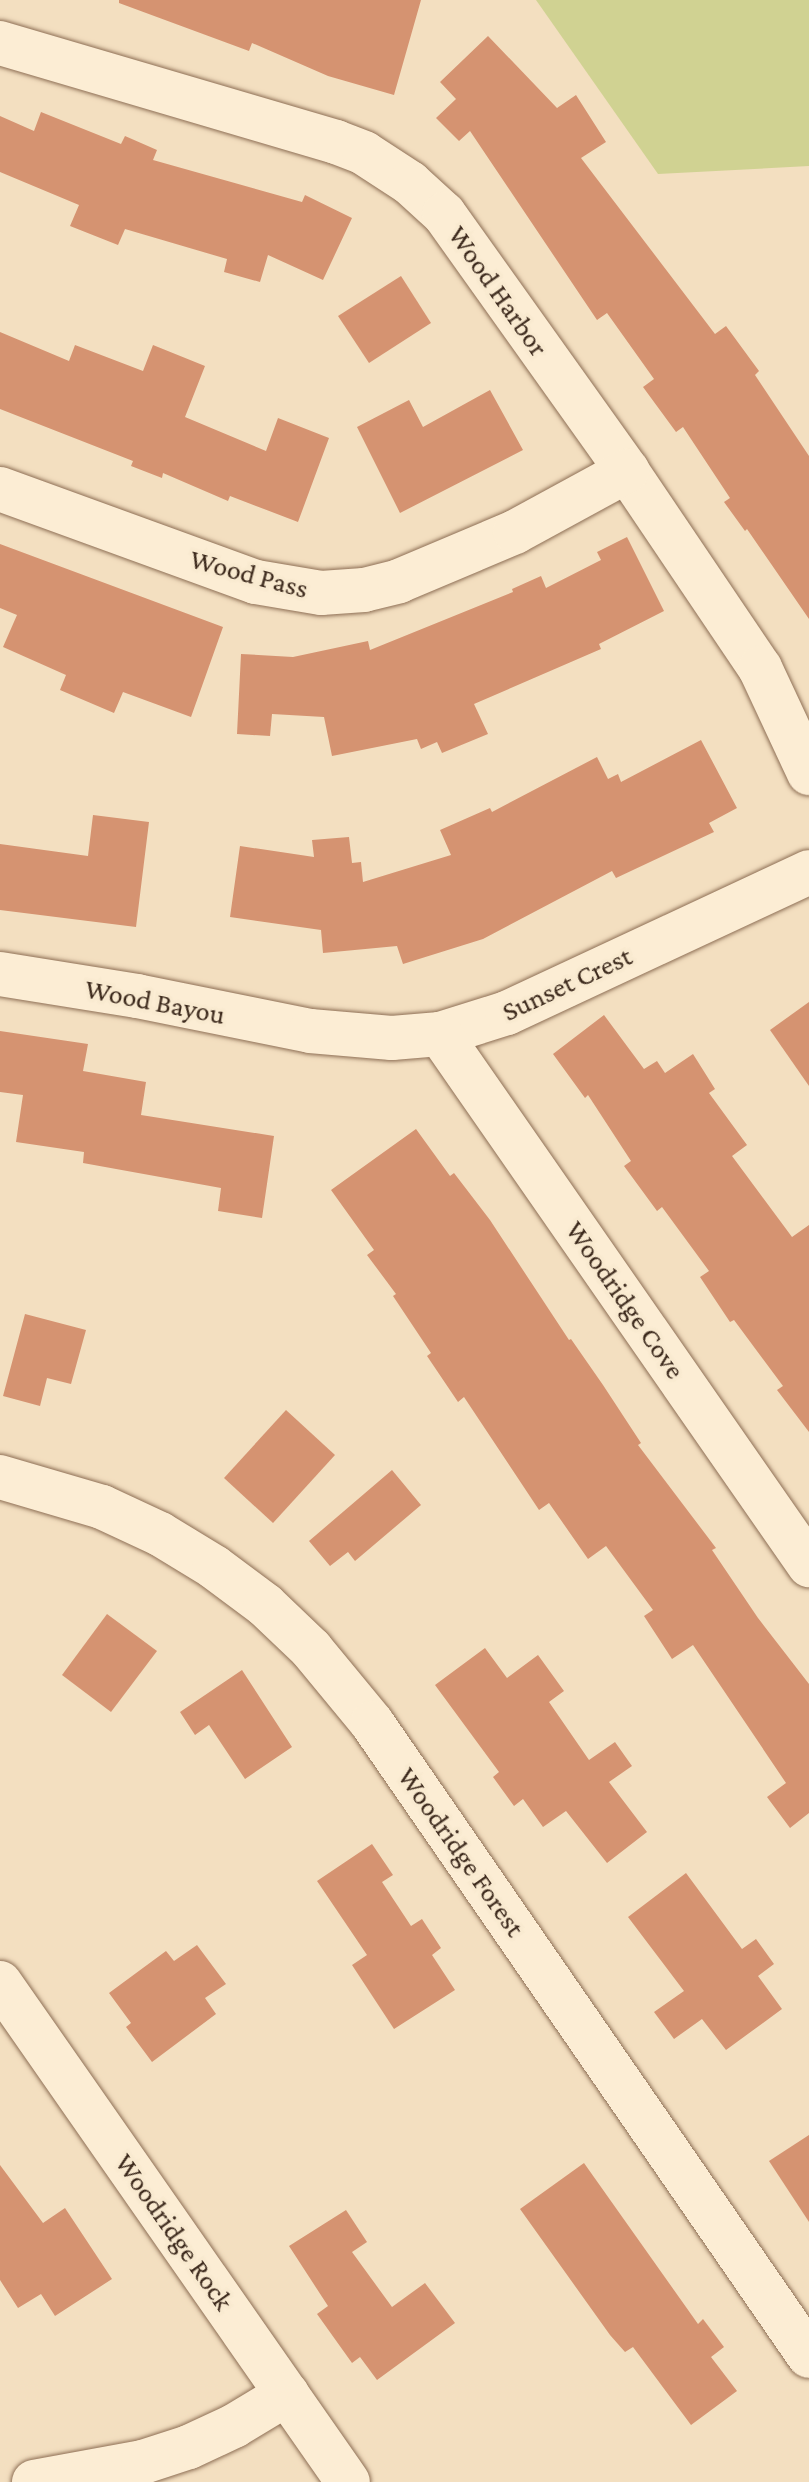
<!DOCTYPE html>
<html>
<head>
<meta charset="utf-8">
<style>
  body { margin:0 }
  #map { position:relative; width:809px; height:2482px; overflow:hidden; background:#f3dfc0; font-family:"Crimson Pro",serif }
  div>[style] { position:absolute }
  .green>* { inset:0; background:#d0d292 }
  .building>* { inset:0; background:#d59371 }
  .roads { filter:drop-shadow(0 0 2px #8e6f55) drop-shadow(0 0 2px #8e6f55) }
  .minor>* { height:44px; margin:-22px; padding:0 22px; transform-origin:22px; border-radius:22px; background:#fcedd4 }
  span { translate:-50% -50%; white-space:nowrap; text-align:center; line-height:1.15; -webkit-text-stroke:7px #f9ead0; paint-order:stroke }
  .street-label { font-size:28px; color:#3c291c }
</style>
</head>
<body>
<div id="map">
  <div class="green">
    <div style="clip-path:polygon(536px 0,809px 0,809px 166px,658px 174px)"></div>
  </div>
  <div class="building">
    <div style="clip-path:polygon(119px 0,421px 0,394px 95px,328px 76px,252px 43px,249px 51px,119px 3px)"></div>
    <div style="clip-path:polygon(488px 36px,557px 108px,576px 95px,606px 142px,581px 158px,715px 334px,726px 326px,759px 371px,755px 375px,809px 456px,809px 619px,747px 529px,745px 531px,724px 502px,730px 498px,683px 427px,676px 432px,643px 387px,654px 379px,607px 313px,597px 320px,470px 131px,459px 141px,436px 118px,456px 99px,440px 82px)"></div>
    <div style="clip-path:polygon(41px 112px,121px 144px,125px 136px,157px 150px,153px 160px,302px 202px,305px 195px,352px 218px,323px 280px,268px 255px,260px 282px,224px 272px,227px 259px,125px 229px,118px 245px,70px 226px,79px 205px,0 172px,0 116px,34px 131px)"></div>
    <div style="clip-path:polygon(401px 276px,431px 323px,369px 363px,338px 316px)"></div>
    <div style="clip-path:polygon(0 332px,69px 361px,75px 345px,143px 371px,153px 345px,205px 366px,185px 417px,266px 451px,278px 418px,329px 438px,298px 522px,230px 496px,228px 501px,163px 473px,162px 478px,131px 466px,133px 461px,0 409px)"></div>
    <div style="clip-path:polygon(490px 390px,523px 450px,400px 513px,357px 427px,409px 400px,423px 427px)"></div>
    <div style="clip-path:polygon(627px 537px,664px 611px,599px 644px,601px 649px,474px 704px,488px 734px,442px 753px,437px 742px,421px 749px,417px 739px,332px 756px,324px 717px,272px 714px,270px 736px,237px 734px,241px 654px,293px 657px,368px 641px,370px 650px,513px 592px,512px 589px,541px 576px,546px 588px,601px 560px,597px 552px)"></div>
    <div style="clip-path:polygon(0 544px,223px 627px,191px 717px,123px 692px,114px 713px,60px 690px,66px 675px,3px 647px,17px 615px,0 608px)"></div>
    <div style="clip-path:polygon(701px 740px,737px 808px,709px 823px,714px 832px,616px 878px,612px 871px,483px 939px,403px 964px,397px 946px,323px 953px,321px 930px,230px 917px,240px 846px,314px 857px,312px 840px,349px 837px,352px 863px,361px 862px,363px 882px,451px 855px,440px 830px,490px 808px,492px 812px,597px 757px,608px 779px,618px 774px,621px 782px)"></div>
    <div style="clip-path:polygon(93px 815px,149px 822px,136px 927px,0 910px,0 844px,88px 856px)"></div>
    <div style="clip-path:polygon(809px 1002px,809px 1086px,770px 1030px)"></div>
    <div style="clip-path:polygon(604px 1015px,644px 1069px,657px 1061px,665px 1073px,693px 1054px,715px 1089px,709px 1093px,747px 1145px,732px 1156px,792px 1237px,809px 1225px,809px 1432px,777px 1390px,783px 1386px,734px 1320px,730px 1322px,700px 1277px,709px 1271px,662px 1207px,657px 1211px,624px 1166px,631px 1161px,588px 1095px,585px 1098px,553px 1054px)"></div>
    <div style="clip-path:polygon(0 1031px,88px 1044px,83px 1071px,146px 1082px,141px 1115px,274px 1136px,262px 1218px,218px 1211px,221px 1188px,83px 1163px,84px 1152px,16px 1142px,23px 1095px,0 1092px)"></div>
    <div style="clip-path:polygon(416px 1129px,450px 1176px,454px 1173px,490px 1220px,569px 1340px,571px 1339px,603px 1385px,641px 1443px,638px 1445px,716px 1548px,712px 1550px,758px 1618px,809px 1684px,809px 1813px,790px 1828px,767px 1797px,786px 1783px,693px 1645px,672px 1659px,644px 1616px,653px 1610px,606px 1546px,588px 1559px,549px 1503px,539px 1510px,464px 1397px,458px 1402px,427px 1356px,431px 1353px,393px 1296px,396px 1294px,367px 1255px,374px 1250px,331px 1190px)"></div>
    <div style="clip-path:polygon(25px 1314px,86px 1330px,71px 1384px,47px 1378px,40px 1406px,3px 1396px)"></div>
    <div style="clip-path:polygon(286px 1410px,335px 1455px,273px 1523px,224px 1478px)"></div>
    <div style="clip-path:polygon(392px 1470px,421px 1505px,355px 1561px,348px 1552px,330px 1566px,309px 1541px)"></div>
    <div style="clip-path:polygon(107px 1614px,157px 1651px,111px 1712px,62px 1675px)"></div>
    <div style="clip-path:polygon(485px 1648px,507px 1678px,538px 1655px,564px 1691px,549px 1702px,589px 1760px,615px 1742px,632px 1766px,609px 1782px,647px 1832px,607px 1863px,566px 1811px,543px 1827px,523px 1799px,514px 1806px,493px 1777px,499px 1772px,435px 1685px)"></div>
    <div style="clip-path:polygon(242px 1670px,292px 1747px,245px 1779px,209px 1725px,195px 1735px,180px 1712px)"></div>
    <div style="clip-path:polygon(372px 1844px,393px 1875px,382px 1882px,411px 1926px,422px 1919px,441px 1948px,432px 1955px,455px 1990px,394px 2029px,352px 1965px,367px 1955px,317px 1881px)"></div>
    <div style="clip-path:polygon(686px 1873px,742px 1949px,756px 1939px,774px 1964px,758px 1976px,782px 2009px,726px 2050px,702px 2019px,674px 2039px,654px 2012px,684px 1991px,628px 1917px)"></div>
    <div style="clip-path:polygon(197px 1945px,226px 1984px,205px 1998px,216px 2014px,152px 2062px,126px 2027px,131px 2023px,109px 1993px,166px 1951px,174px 1961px)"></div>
    <div style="clip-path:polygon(809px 2135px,809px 2222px,769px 2161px)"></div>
    <div style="clip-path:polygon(584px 2163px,698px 2324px,703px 2319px,724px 2347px,711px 2357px,737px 2391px,691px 2425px,633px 2347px,625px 2352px,610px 2335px,520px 2209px)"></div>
    <div style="clip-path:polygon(0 2165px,43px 2223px,65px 2208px,112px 2279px,55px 2316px,41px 2294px,18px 2308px,0 2280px)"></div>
    <div style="clip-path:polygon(346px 2210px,367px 2242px,352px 2252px,392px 2307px,425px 2283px,455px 2323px,377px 2380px,360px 2357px,352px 2363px,317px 2314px,328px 2306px,289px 2246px)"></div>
  </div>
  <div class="roads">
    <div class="minor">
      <div style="left:0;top:43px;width:350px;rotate:16.4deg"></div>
      <div style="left:336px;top:142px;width:30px;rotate:21deg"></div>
      <div style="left:364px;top:153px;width:55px;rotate:33.1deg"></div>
      <div style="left:410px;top:183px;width:46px;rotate:42.4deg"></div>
      <div style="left:444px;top:214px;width:315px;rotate:54.5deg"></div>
      <div style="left:627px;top:471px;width:238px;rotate:56deg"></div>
      <div style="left:760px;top:668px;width:116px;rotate:65deg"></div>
      <div style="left:0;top:489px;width:272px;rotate:20deg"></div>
      <div style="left:256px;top:582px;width:66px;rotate:9.6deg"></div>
      <div style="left:321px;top:593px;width:43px;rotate:-4deg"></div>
      <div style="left:364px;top:590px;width:36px;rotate:-14deg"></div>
      <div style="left:399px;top:581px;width:126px;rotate:-22.9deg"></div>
      <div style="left:515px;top:532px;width:128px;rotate:-28.6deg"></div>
      <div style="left:0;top:974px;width:139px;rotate:9.1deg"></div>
      <div style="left:137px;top:996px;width:177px;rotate:11.4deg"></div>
      <div style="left:310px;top:1031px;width:82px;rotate:4.9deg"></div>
      <div style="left:392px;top:1038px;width:48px;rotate:-4.8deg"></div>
      <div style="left:440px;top:1034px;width:70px;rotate:-17.4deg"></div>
      <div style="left:507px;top:1013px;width:333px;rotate:-25deg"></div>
      <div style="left:440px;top:1034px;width:647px;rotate:55.2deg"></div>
      <div style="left:0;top:1477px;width:106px;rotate:16.4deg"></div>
      <div style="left:102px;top:1507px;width:64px;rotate:25deg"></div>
      <div style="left:160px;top:1534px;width:63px;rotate:31.4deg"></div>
      <div style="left:214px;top:1567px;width:64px;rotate:36.7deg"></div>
      <div style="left:265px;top:1605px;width:64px;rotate:43.7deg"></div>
      <div style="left:311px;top:1649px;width:96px;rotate:50.5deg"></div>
      <div style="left:372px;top:1723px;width:769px;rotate:55.38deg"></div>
      <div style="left:0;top:1983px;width:608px;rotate:55.11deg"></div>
      <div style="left:34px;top:2482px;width:111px;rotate:-10.4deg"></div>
      <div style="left:143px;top:2462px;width:48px;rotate:-18.1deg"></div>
      <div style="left:189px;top:2447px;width:50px;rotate:-25deg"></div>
      <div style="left:234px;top:2426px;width:62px;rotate:-31.1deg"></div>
    </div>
  </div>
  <div class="street-label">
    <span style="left:498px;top:291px;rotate:55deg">Wood Harbor</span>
    <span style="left:249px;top:574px;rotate:15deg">Wood Pass</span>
    <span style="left:567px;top:984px;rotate:-25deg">Sunset Crest</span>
    <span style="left:155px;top:1002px;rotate:11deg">Wood Bayou</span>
    <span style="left:625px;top:1300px;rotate:55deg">Woodridge Cove</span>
    <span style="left:461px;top:1852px;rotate:55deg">Woodridge Forest</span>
    <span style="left:174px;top:2232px;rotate:55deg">Woodridge Rock</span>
  </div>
</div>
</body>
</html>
